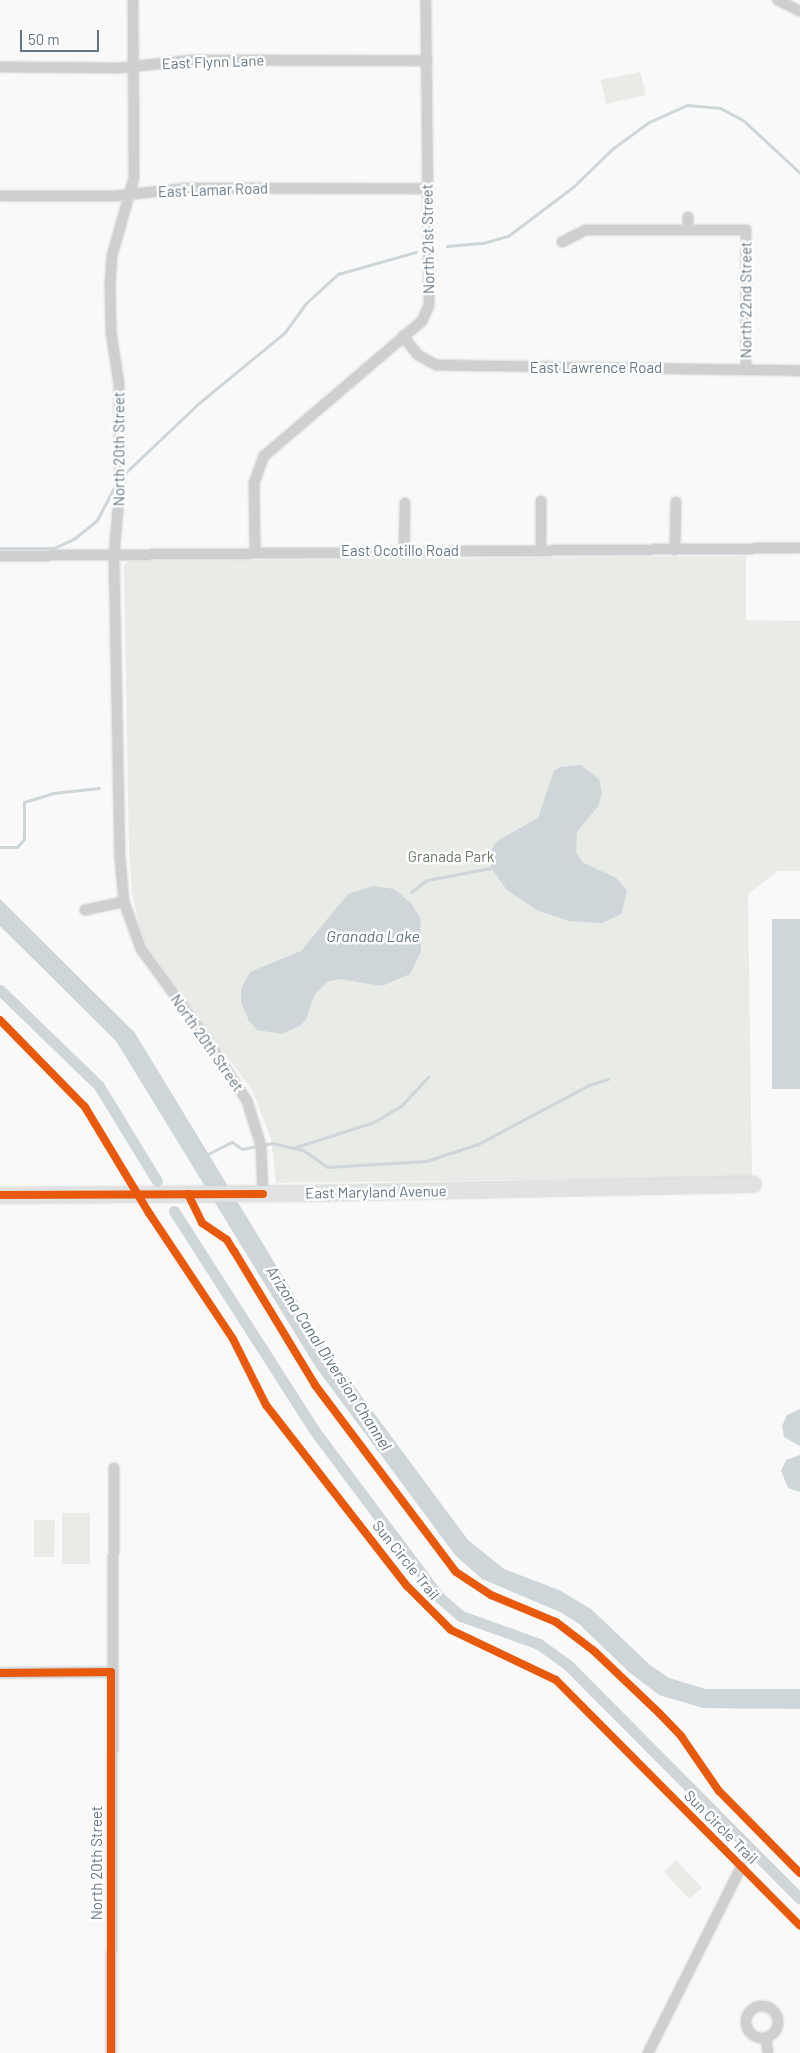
<!DOCTYPE html>
<html>
<head>
<meta charset="utf-8">
<style>
  body { margin:0 }
  #map { position:relative; width:800px; height:2053px; overflow:hidden; background:#f9f9f9; font-family:Barlow,sans-serif }
  div>[style] { position:absolute }
  .green>* { inset:0; background:#e8ebe6 }
  .water>* { inset:0; background:#ced6d9 }
  .stream>* { height:3px; margin:-1.5px; padding:0 1.5px; transform-origin:1.5px; border-radius:1.5px; background:#ced6d9 }
  .canal>* { height:11px; margin:-5.5px; padding:0 5.5px; transform-origin:5.5px; border-radius:5.5px; background:#ced6d9 }
  .roads { filter:drop-shadow(0 0 1px #d5d6d7) drop-shadow(0 0 1px #d5d6d7) }
  .street>* { height:10px; margin:-5px; padding:0 5px; transform-origin:5px; border-radius:5px; background:#cecfd0 }
  .street>.ring { margin:-5px; padding:0; box-sizing:content-box; background:none; border:10px solid #cecfd0; border-radius:50% }
  .secondary>* { height:15px; margin:-7.5px; padding:0 7.5px; transform-origin:7.5px; border-radius:7.5px; background:#e1e2e2 }
  .cycleway>* { height:8px; margin:-4px; padding:0 4px; transform-origin:4px; border-radius:4px; background:#e8590c }
  span { translate:-50% -50%; white-space:nowrap; text-align:center; line-height:1.15; -webkit-text-stroke:5px #fff; paint-order:stroke }
  .street-label { font-size:15px; color:#657683 }
  .park-label { font-size:15px; color:#687a64 }
  .water-label { font-size:16px; color:#60757c; font-style:italic }
  .scale { position:absolute; left:20px; top:30px; width:79px; height:22px; box-sizing:border-box; border:2px solid #657683; border-top:0; padding-left:6px; font-size:15px; line-height:18px; white-space:nowrap; color:#657683; -webkit-text-stroke:4px #fff; paint-order:stroke }
</style>
</head>
<body>
<div id="map">
  <div class="green">
    <div style="clip-path:polygon(640px 72px,646px 95px,606px 104px,601px 80px)"></div>
    <div style="clip-path:polygon(746px 556px,746px 620px,800px 621px,800px 871px,778px 871px,748px 894px,752px 1177px,276px 1183px,271px 1139px,253px 1092px,147px 946px,140px 928px,132px 894px,129px 851px,124px 566px,129px 561px)"></div>
    <div style="clip-path:polygon(62px 1513px,90px 1513px,90px 1564px,62px 1564px)"></div>
    <div style="clip-path:polygon(34px 1520px,55px 1520px,54px 1557px,34px 1557px)"></div>
    <div style="clip-path:polygon(676px 1860px,702px 1888px,689px 1899px,664px 1872px)"></div>
  </div>
  <div class="water">
    <div style="clip-path:polygon(581px 765px,599px 779px,602px 793px,598px 806px,577px 832px,576px 852px,582px 862px,616px 878px,627px 891px,621px 914px,602px 923px,569px 921px,537px 910px,507px 890px,491px 868px,491px 850px,497px 841px,538px 818px,554px 771px,560px 767px)"></div>
    <div style="clip-path:polygon(373px 886px,394px 889px,411px 903px,420px 918px,421px 951px,410px 974px,382px 986px,340px 979px,327px 982px,314px 996px,306px 1020px,300px 1026px,282px 1034px,257px 1030px,249px 1021px,241px 1002px,241px 989px,250px 972px,301px 951px,348px 894px)"></div>
    <div style="clip-path:polygon(0 899px,135px 1033px,328px 1351px,468px 1540px,504px 1569px,559px 1590px,591px 1609px,650px 1665px,669px 1678px,706px 1689px,800px 1689px,800px 1709px,703px 1708px,659px 1695px,629px 1672px,579px 1624px,560px 1612px,482px 1579px,455px 1555px,315px 1366px,116px 1041px,0 926px)"></div>
    <div style="clip-path:polygon(772px 919px,800px 919px,800px 1089px,772px 1089px)"></div>
    <div style="clip-path:polygon(800px 1409px,800px 1446px,784px 1437px,782px 1426px,787px 1415px)"></div>
    <div style="clip-path:polygon(800px 1455px,800px 1492px,788px 1488px,781px 1471px,786px 1460px)"></div>
  </div>
  <div class="stream">
    <div style="left:447px;top:246px;width:36px;rotate:-5deg"></div>
    <div style="left:483px;top:243px;width:26px;rotate:-16deg"></div>
    <div style="left:508px;top:236px;width:83px;rotate:-37.1deg"></div>
    <div style="left:574px;top:186px;width:53px;rotate:-44.2deg"></div>
    <div style="left:612px;top:149px;width:46px;rotate:-36.1deg"></div>
    <div style="left:649px;top:122px;width:42px;rotate:-24.1deg"></div>
    <div style="left:687px;top:105px;width:33px;rotate:5deg"></div>
    <div style="left:720px;top:108px;width:27px;rotate:28deg"></div>
    <div style="left:744px;top:121px;width:76px;rotate:42.9deg"></div>
    <div style="left:123px;top:475px;width:105px;rotate:-43.5deg"></div>
    <div style="left:199px;top:403px;width:112px;rotate:-39.5deg"></div>
    <div style="left:285px;top:332px;width:34px;rotate:-54deg"></div>
    <div style="left:305px;top:304px;width:45px;rotate:-42.3deg"></div>
    <div style="left:338px;top:274px;width:81px;rotate:-15.8deg"></div>
    <div style="left:0;top:548px;width:54px"></div>
    <div style="left:54px;top:548px;width:23px;rotate:-25deg"></div>
    <div style="left:75px;top:538px;width:28px;rotate:-39deg"></div>
    <div style="left:97px;top:520px;width:41px;rotate:-62.2deg"></div>
    <div style="left:0;top:847px;width:17px"></div>
    <div style="left:17px;top:847px;width:11px;rotate:-49deg"></div>
    <div style="left:24px;top:839px;width:37px;rotate:-90deg"></div>
    <div style="left:24px;top:802px;width:30px;rotate:-17deg"></div>
    <div style="left:53px;top:793px;width:46px;rotate:-6.2deg"></div>
    <div style="left:411px;top:892px;width:20px;rotate:-37deg"></div>
    <div style="left:427px;top:880px;width:65px;rotate:-10.6deg"></div>
    <div style="left:293px;top:1148px;width:85px;rotate:-17.8deg"></div>
    <div style="left:374px;top:1122px;width:31px;rotate:-31deg"></div>
    <div style="left:401px;top:1106px;width:40px;rotate:-47deg"></div>
    <div style="left:204px;top:1156px;width:31px;rotate:-27deg"></div>
    <div style="left:232px;top:1142px;width:12px;rotate:35deg"></div>
    <div style="left:242px;top:1149px;width:31px;rotate:-11deg"></div>
    <div style="left:272px;top:1143px;width:32px;rotate:13deg"></div>
    <div style="left:303px;top:1150px;width:29px;rotate:35deg"></div>
    <div style="left:327px;top:1167px;width:99px;rotate:-3.5deg"></div>
    <div style="left:426px;top:1161px;width:55px;rotate:-18.1deg"></div>
    <div style="left:478px;top:1144px;width:126px;rotate:-28deg"></div>
    <div style="left:589px;top:1085px;width:20px;rotate:-18deg"></div>
  </div>
  <div class="canal">
    <div style="left:0;top:990px;width:138px;rotate:44.1deg"></div>
    <div style="left:99px;top:1086px;width:111px;rotate:58.6deg"></div>
    <div style="left:174px;top:1211px;width:260px;rotate:57.4deg"></div>
    <div style="left:314px;top:1430px;width:209px;rotate:53.2deg"></div>
    <div style="left:439px;top:1597px;width:29px;rotate:41deg"></div>
    <div style="left:461px;top:1616px;width:83px;rotate:19.7deg"></div>
    <div style="left:539px;top:1644px;width:34px;rotate:36deg"></div>
    <div style="left:567px;top:1664px;width:331px;rotate:45.2deg"></div>
  </div>
  <div class="roads">
    <div class="street">
      <div style="left:133px;top:0;width:178px;rotate:89.7deg"></div>
      <div style="left:134px;top:178px;width:81px;rotate:105.8deg"></div>
      <div style="left:112px;top:256px;width:28px;rotate:94deg"></div>
      <div style="left:110px;top:284px;width:48px;rotate:88.8deg"></div>
      <div style="left:111px;top:332px;width:53px;rotate:81.3deg"></div>
      <div style="left:119px;top:384px;width:102px;rotate:89.4deg"></div>
      <div style="left:120px;top:486px;width:69px;rotate:95deg"></div>
      <div style="left:114px;top:555px;width:303px;rotate:88.9deg"></div>
      <div style="left:120px;top:858px;width:44px;rotate:84.8deg"></div>
      <div style="left:124px;top:902px;width:50px;rotate:70.1deg"></div>
      <div style="left:141px;top:949px;width:115px;rotate:53.8deg"></div>
      <div style="left:209px;top:1042px;width:70px;rotate:57.2deg"></div>
      <div style="left:247px;top:1101px;width:47px;rotate:72.7deg"></div>
      <div style="left:261px;top:1146px;width:48px;rotate:87.6deg"></div>
      <div style="left:778px;top:0;width:25px;rotate:27deg"></div>
      <div style="left:0;top:67px;width:119px;rotate:0.5deg"></div>
      <div style="left:119px;top:68px;width:75px;rotate:-6.1deg"></div>
      <div style="left:194px;top:60px;width:233px;rotate:0.2deg"></div>
      <div style="left:0;top:196px;width:115px"></div>
      <div style="left:115px;top:196px;width:73px;rotate:-6.3deg"></div>
      <div style="left:188px;top:188px;width:239px;rotate:0.2deg"></div>
      <div style="left:688px;top:217px;width:13px;rotate:90deg"></div>
      <div style="left:562px;top:242px;width:27px;rotate:-27deg"></div>
      <div style="left:586px;top:230px;width:160px"></div>
      <div style="left:746px;top:230px;width:139px;rotate:90deg"></div>
      <div style="left:403px;top:336px;width:24px;rotate:52deg"></div>
      <div style="left:418px;top:355px;width:21px;rotate:29deg"></div>
      <div style="left:436px;top:365px;width:364px;rotate:0.9deg"></div>
      <div style="left:541px;top:501px;width:49px;rotate:90deg"></div>
      <div style="left:404px;top:550px;width:47px;rotate:-88.8deg"></div>
      <div style="left:675px;top:550px;width:48px;rotate:-88.8deg"></div>
      <div style="left:255px;top:552px;width:69px;rotate:-90.8deg"></div>
      <div style="left:254px;top:483px;width:29px;rotate:-70deg"></div>
      <div style="left:264px;top:456px;width:208px;rotate:-40.5deg"></div>
      <div style="left:422px;top:321px;width:17px;rotate:-66deg"></div>
      <div style="left:429px;top:305px;width:305px;rotate:-90.6deg"></div>
      <div style="left:0;top:556px;width:800px;rotate:-0.57deg"></div>
      <div style="left:85px;top:910px;width:40px;rotate:-12deg"></div>
      <div style="left:0;top:1673px;width:111px;rotate:-0.5deg"></div>
      <div class="ring" style="left:746px;top:2006px;width:22px;height:22px"></div>
      <div style="left:766px;top:2038px;width:14px;rotate:82deg"></div>
      <div style="left:111px;top:2053px;width:585px;rotate:-89.71deg"></div>
      <div style="left:648px;top:2053px;width:208px;rotate:-63.4deg"></div>
    </div>
    <div class="secondary">
      <div style="left:0;top:1195px;width:310px;rotate:-0.4deg"></div>
      <div style="left:310px;top:1193px;width:443px;rotate:-1.2deg"></div>
    </div>
  </div>
  <div class="cycleway">
    <div style="left:0;top:1020px;width:122px;rotate:45.7deg"></div>
    <div style="left:85px;top:1107px;width:124px;rotate:58.9deg"></div>
    <div style="left:149px;top:1213px;width:151px;rotate:56.3deg"></div>
    <div style="left:233px;top:1339px;width:74px;rotate:63.4deg"></div>
    <div style="left:266px;top:1405px;width:229px;rotate:52.1deg"></div>
    <div style="left:407px;top:1586px;width:62px;rotate:45deg"></div>
    <div style="left:451px;top:1630px;width:116px;rotate:25.5deg"></div>
    <div style="left:556px;top:1680px;width:346px;rotate:45.2deg"></div>
    <div style="left:188px;top:1194px;width:32px;rotate:64deg"></div>
    <div style="left:202px;top:1223px;width:30px;rotate:34deg"></div>
    <div style="left:227px;top:1240px;width:13px;rotate:58deg"></div>
    <div style="left:234px;top:1251px;width:157px;rotate:58.8deg"></div>
    <div style="left:315px;top:1385px;width:234px;rotate:53deg"></div>
    <div style="left:456px;top:1572px;width:42px;rotate:33.3deg"></div>
    <div style="left:491px;top:1595px;width:70px;rotate:22.6deg"></div>
    <div style="left:556px;top:1622px;width:48px;rotate:37.3deg"></div>
    <div style="left:594px;top:1651px;width:90px;rotate:43.6deg"></div>
    <div style="left:659px;top:1713px;width:32px;rotate:46deg"></div>
    <div style="left:681px;top:1736px;width:67px;rotate:55.4deg"></div>
    <div style="left:719px;top:1791px;width:115px;rotate:45.4deg"></div>
    <div style="left:0;top:1195px;width:263px;rotate:-0.2deg"></div>
    <div style="left:0;top:1673px;width:111px;rotate:-0.5deg"></div>
    <div style="left:111px;top:1672px;width:381px;rotate:90deg"></div>
  </div>
  <div class="street-label">
    <span style="left:213px;top:62px;rotate:-2deg">East Flynn Lane</span>
    <span style="left:213px;top:190px;rotate:-2deg">East Lamar Road</span>
    <span style="left:428px;top:239px;rotate:-91deg">North 21st Street</span>
    <span style="left:746px;top:300px;rotate:-90deg">North 22nd Street</span>
    <span style="left:596px;top:368px">East Lawrence Road</span>
    <span style="left:119px;top:449px;rotate:-90deg">North 20th Street</span>
    <span style="left:400px;top:551px">East Ocotillo Road</span>
    <span style="left:207px;top:1043px;rotate:55deg">North 20th Street</span>
    <span style="left:376px;top:1192px;rotate:-1deg">East Maryland Avenue</span>
    <span style="left:406px;top:1560px;rotate:51deg">Sun Circle Trail</span>
    <span style="left:721px;top:1827px;rotate:45deg">Sun Circle Trail</span>
    <span style="left:97px;top:1863px;rotate:-90deg">North 20th Street</span>
  </div>
  <div class="park-label">
    <span style="left:451px;top:857px">Granada Park</span>
  </div>
  <div class="water-label">
    <span style="left:373px;top:936px">Granada Lake</span>
    <span style="left:329px;top:1358px;rotate:57deg">Arizona Canal Diversion Channel</span>
  </div>
  <div class="scale">50 m</div>
</div>
</body>
</html>
